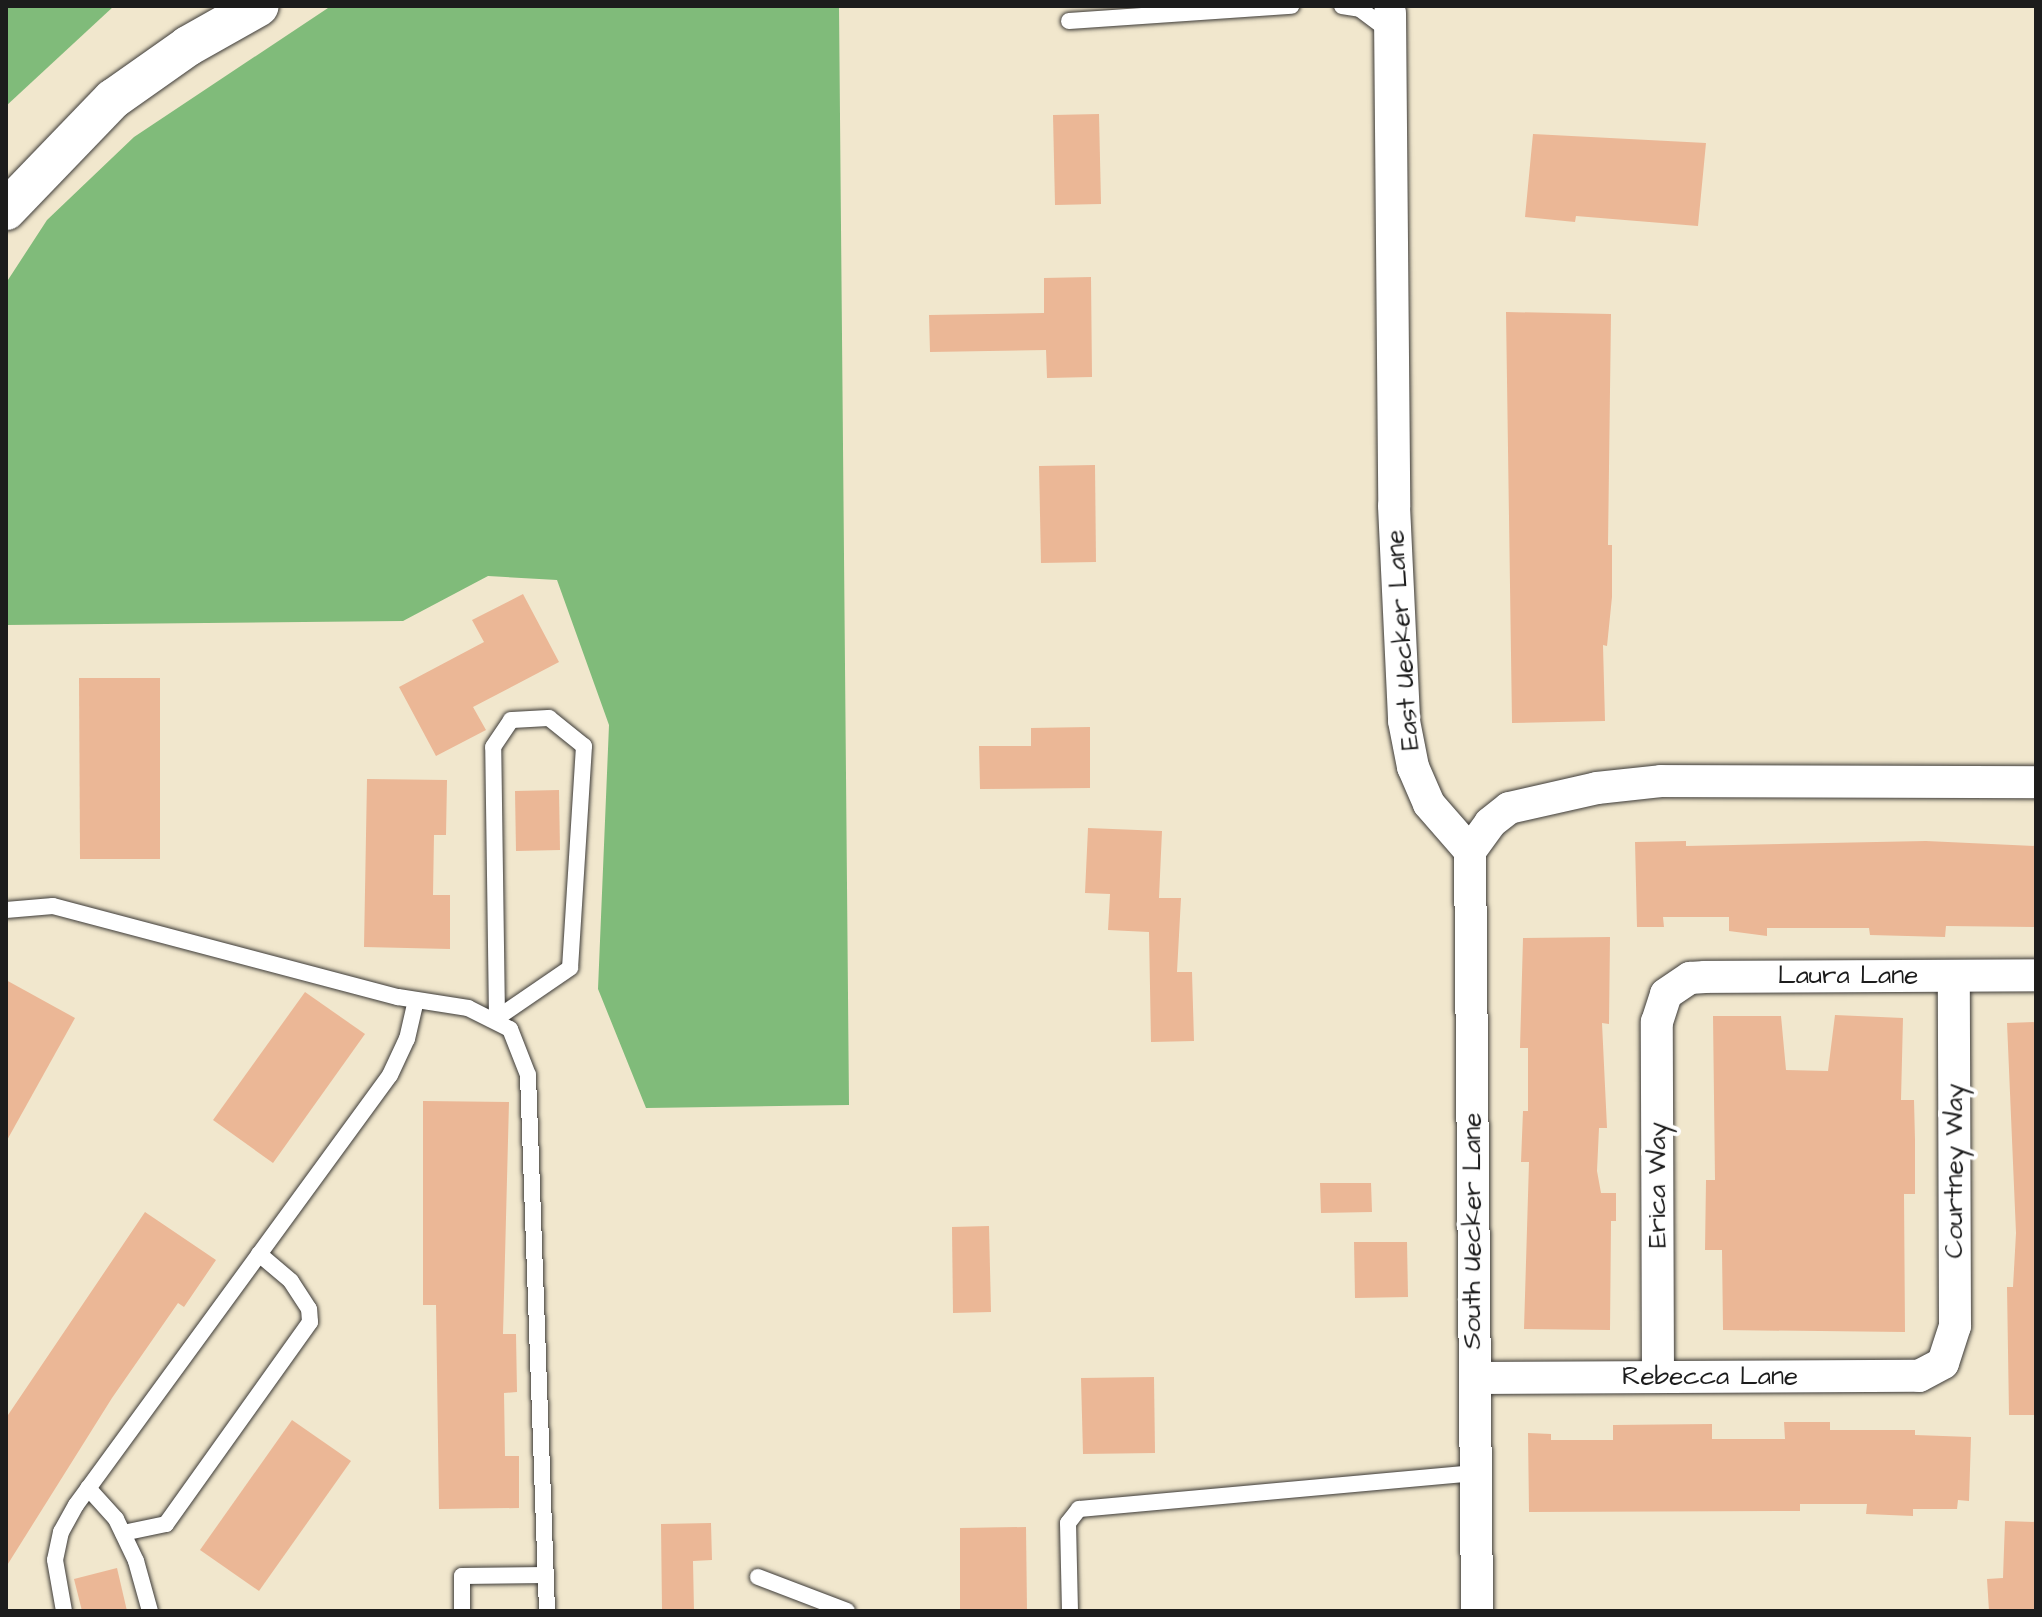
<!DOCTYPE html>
<html>
<head>
<meta charset="utf-8">
<style>
  body { margin:0 }
  #map { position:relative; width:2042px; height:1617px; overflow:hidden; background:#f1e7cd; font-family:"Architects Daughter",sans-serif }
  div>[style] { position:absolute }
  .forest>* { inset:0; background:#80bb7a }
  .building>* { inset:0; background:#ebb796 }
  .roads { filter:drop-shadow(0 0 2px #3c3a37) drop-shadow(0 0 2px #3c3a37) }
  .service>* { height:16px; margin:-8px; padding:0 8px; transform-origin:8px; border-radius:8px; background:#fff }
  .minor>* { height:32px; margin:-16px; padding:0 16px; transform-origin:16px; border-radius:16px; background:#fff }
  .tertiary>* { height:40px; margin:-20px; padding:0 20px; transform-origin:20px; border-radius:20px; background:#fff }
  span { translate:-50% -50%; white-space:nowrap; text-align:center; line-height:1.15; -webkit-text-stroke:8px #fff; paint-order:stroke }
  .street-label { font-size:26px; color:#1c1c1c }
  .frame { position:absolute; inset:0; border:8px solid #1c1c1c; pointer-events:none }
</style>
</head>
<body>
<div id="map">
  <div class="forest">
    <div style="clip-path:polygon(6px 6px,114px 6px,6px 106px)"></div>
    <div style="clip-path:polygon(331px 6px,839px 6px,849px 1105px,646px 1108px,598px 989px,609px 725px,557px 580px,488px 576px,403px 621px,6px 625px,6px 283px,47px 220px,134px 137px)"></div>
  </div>
  <div class="building">
    <div style="clip-path:polygon(1099px 114px,1101px 204px,1055px 205px,1053px 115px)"></div>
    <div style="clip-path:polygon(1533px 134px,1706px 143px,1698px 226px,1576px 216px,1575px 222px,1525px 217px)"></div>
    <div style="clip-path:polygon(1091px 277px,1092px 377px,1047px 378px,1046px 350px,930px 352px,929px 315px,1044px 313px,1044px 278px)"></div>
    <div style="clip-path:polygon(1506px 312px,1611px 314px,1608px 545px,1612px 545px,1612px 597px,1607px 646px,1603px 645px,1605px 721px,1512px 723px)"></div>
    <div style="clip-path:polygon(1095px 465px,1096px 562px,1041px 563px,1039px 466px)"></div>
    <div style="clip-path:polygon(523px 594px,559px 662px,473px 707px,486px 730px,436px 756px,399px 687px,484px 642px,472px 620px)"></div>
    <div style="clip-path:polygon(79px 678px,160px 678px,160px 859px,80px 859px)"></div>
    <div style="clip-path:polygon(1090px 727px,1090px 788px,980px 789px,979px 746px,1031px 746px,1031px 728px)"></div>
    <div style="clip-path:polygon(367px 779px,447px 780px,446px 835px,434px 835px,433px 895px,450px 895px,450px 949px,364px 947px)"></div>
    <div style="clip-path:polygon(559px 790px,560px 850px,516px 851px,515px 791px)"></div>
    <div style="clip-path:polygon(1088px 828px,1162px 831px,1159px 898px,1181px 898px,1177px 972px,1192px 972px,1194px 1041px,1151px 1042px,1149px 932px,1108px 930px,1110px 894px,1085px 893px)"></div>
    <div style="clip-path:polygon(1686px 841px,1686px 846px,1926px 841px,2036px 846px,2036px 927px,1946px 926px,1945px 937px,1870px 935px,1869px 928px,1767px 928px,1767px 936px,1729px 931px,1729px 917px,1663px 917px,1664px 927px,1637px 927px,1635px 842px)"></div>
    <div style="clip-path:polygon(1610px 937px,1609px 1024px,1602px 1023px,1607px 1128px,1599px 1128px,1597px 1171px,1601px 1193px,1616px 1193px,1616px 1221px,1611px 1221px,1610px 1330px,1524px 1329px,1529px 1162px,1521px 1162px,1523px 1111px,1528px 1111px,1528px 1048px,1520px 1048px,1523px 938px)"></div>
    <div style="clip-path:polygon(6px 980px,75px 1018px,6px 1142px)"></div>
    <div style="clip-path:polygon(305px 992px,365px 1034px,273px 1163px,213px 1120px)"></div>
    <div style="clip-path:polygon(1835px 1015px,1903px 1018px,1901px 1100px,1914px 1100px,1915px 1140px,1915px 1194px,1904px 1194px,1905px 1332px,1723px 1330px,1722px 1250px,1705px 1250px,1706px 1180px,1715px 1180px,1713px 1016px,1781px 1016px,1786px 1070px,1828px 1071px)"></div>
    <div style="clip-path:polygon(2036px 1022px,2036px 1415px,2009px 1415px,2007px 1287px,2013px 1287px,2016px 1233px,2007px 1023px)"></div>
    <div style="clip-path:polygon(423px 1101px,509px 1102px,503px 1334px,516px 1334px,517px 1392px,504px 1393px,505px 1456px,519px 1456px,519px 1508px,439px 1509px,436px 1305px,423px 1305px)"></div>
    <div style="clip-path:polygon(1320px 1183px,1371px 1183px,1372px 1212px,1321px 1213px)"></div>
    <div style="clip-path:polygon(145px 1212px,216px 1260px,184px 1307px,178px 1303px,112px 1398px,6px 1567px,6px 1418px)"></div>
    <div style="clip-path:polygon(989px 1226px,991px 1312px,953px 1313px,952px 1227px)"></div>
    <div style="clip-path:polygon(1354px 1242px,1407px 1242px,1408px 1297px,1355px 1298px)"></div>
    <div style="clip-path:polygon(1154px 1377px,1155px 1453px,1083px 1454px,1081px 1378px)"></div>
    <div style="clip-path:polygon(292px 1420px,351px 1461px,259px 1591px,200px 1550px)"></div>
    <div style="clip-path:polygon(1784px 1422px,1830px 1422px,1830px 1430px,1915px 1430px,1915px 1435px,1971px 1437px,1969px 1501px,1958px 1500px,1957px 1509px,1913px 1509px,1913px 1516px,1866px 1514px,1867px 1504px,1800px 1504px,1800px 1511px,1529px 1512px,1528px 1433px,1551px 1434px,1551px 1440px,1613px 1440px,1613px 1425px,1712px 1424px,1712px 1439px,1785px 1439px)"></div>
    <div style="clip-path:polygon(2005px 1521px,2036px 1522px,2036px 1611px,1989px 1611px,1987px 1579px,2003px 1578px)"></div>
    <div style="clip-path:polygon(711px 1523px,712px 1560px,693px 1561px,694px 1611px,662px 1611px,661px 1524px)"></div>
    <div style="clip-path:polygon(1026px 1527px,1027px 1611px,960px 1611px,960px 1528px)"></div>
    <div style="clip-path:polygon(117px 1568px,127px 1611px,82px 1611px,74px 1579px)"></div>
  </div>
  <div class="roads">
    <div class="service">
      <div style="left:1342px;top:6px;width:18px;rotate:9deg"></div>
      <div style="left:1360px;top:9px;width:38px;rotate:37deg"></div>
      <div style="left:1069px;top:21px;width:223px;rotate:-3.9deg"></div>
      <div style="left:549px;top:718px;width:45px;rotate:38.7deg"></div>
      <div style="left:584px;top:746px;width:222px;rotate:93.6deg"></div>
      <div style="left:570px;top:968px;width:88px;rotate:145.6deg"></div>
      <div style="left:497px;top:1018px;width:271px;rotate:-90.8deg"></div>
      <div style="left:493px;top:747px;width:32px;rotate:-56deg"></div>
      <div style="left:511px;top:720px;width:38px;rotate:-3deg"></div>
      <div style="left:6px;top:910px;width:47px;rotate:-4.9deg"></div>
      <div style="left:53px;top:906px;width:357px;rotate:14.8deg"></div>
      <div style="left:398px;top:997px;width:71px;rotate:8.9deg"></div>
      <div style="left:468px;top:1008px;width:47px;rotate:26.6deg"></div>
      <div style="left:510px;top:1029px;width:49px;rotate:68.6deg"></div>
      <div style="left:528px;top:1075px;width:536px;rotate:87.97deg"></div>
      <div style="left:88px;top:1488px;width:42px;rotate:47.9deg"></div>
      <div style="left:116px;top:1519px;width:47px;rotate:64.5deg"></div>
      <div style="left:136px;top:1561px;width:52px;rotate:74.4deg"></div>
      <div style="left:123px;top:1533px;width:44px;rotate:-11.8deg"></div>
      <div style="left:166px;top:1524px;width:248px;rotate:-54.5deg"></div>
      <div style="left:310px;top:1322px;width:13px;rotate:-94deg"></div>
      <div style="left:309px;top:1309px;width:33px;rotate:-123deg"></div>
      <div style="left:291px;top:1281px;width:42px;rotate:-139.8deg"></div>
      <div style="left:758px;top:1577px;width:95px;rotate:20.9deg"></div>
      <div style="left:64px;top:1611px;width:52px;rotate:-100deg"></div>
      <div style="left:55px;top:1560px;width:29px;rotate:-78deg"></div>
      <div style="left:61px;top:1532px;width:31px;rotate:-61deg"></div>
      <div style="left:76px;top:1505px;width:532px;rotate:-53.86deg"></div>
      <div style="left:390px;top:1075px;width:40px;rotate:-65deg"></div>
      <div style="left:407px;top:1039px;width:40px;rotate:-77deg"></div>
      <div style="left:462px;top:1611px;width:35px;rotate:-90deg"></div>
      <div style="left:462px;top:1576px;width:84px;rotate:-0.7deg"></div>
      <div style="left:1070px;top:1611px;width:88px;rotate:-91.3deg"></div>
      <div style="left:1068px;top:1523px;width:18px;rotate:-52deg"></div>
      <div style="left:1079px;top:1509px;width:398px;rotate:-5.2deg"></div>
    </div>
    <div class="minor">
      <div style="left:1390px;top:13px;width:493px;rotate:89.5deg"></div>
      <div style="left:1394px;top:506px;width:215px;rotate:87.3deg"></div>
      <div style="left:1404px;top:721px;width:47px;rotate:78.9deg"></div>
      <div style="left:1413px;top:767px;width:40px;rotate:66.6deg"></div>
      <div style="left:1429px;top:804px;width:62px;rotate:48.9deg"></div>
      <div style="left:1470px;top:851px;width:760px;rotate:89.47deg"></div>
      <div style="left:1470px;top:851px;width:34px;rotate:-54deg"></div>
      <div style="left:1490px;top:823px;width:24px;rotate:-38deg"></div>
      <div style="left:1509px;top:808px;width:90px;rotate:-12.8deg"></div>
      <div style="left:1597px;top:788px;width:64px;rotate:-6.2deg"></div>
      <div style="left:1661px;top:781px;width:375px;rotate:0.2deg"></div>
      <div style="left:1658px;top:1377px;width:355px;rotate:-90.2deg"></div>
      <div style="left:1657px;top:1022px;width:29px;rotate:-72deg"></div>
      <div style="left:1666px;top:994px;width:29px;rotate:-34deg"></div>
      <div style="left:1690px;top:978px;width:15px;rotate:-4deg"></div>
      <div style="left:1705px;top:977px;width:331px;rotate:-0.3deg"></div>
      <div style="left:1475px;top:1378px;width:444px;rotate:-0.3deg"></div>
      <div style="left:1919px;top:1376px;width:27px;rotate:-28deg"></div>
      <div style="left:1943px;top:1363px;width:39px;rotate:-72deg"></div>
      <div style="left:1955px;top:1326px;width:350px;rotate:-90.2deg"></div>
    </div>
    <div class="tertiary">
      <div style="left:6px;top:210px;width:154px;rotate:-46.1deg"></div>
      <div style="left:113px;top:99px;width:92px;rotate:-35.2deg"></div>
      <div style="left:188px;top:46px;width:81px;rotate:-29.4deg"></div>
    </div>
  </div>
  <div class="street-label">
    <span style="left:1403px;top:640px;rotate:-94deg">East Uecker Lane</span>
    <span style="left:1848px;top:976px">Laura Lane</span>
    <span style="left:1955px;top:1171px;rotate:-90deg">Courtney Way</span>
    <span style="left:1658px;top:1185px;rotate:-90deg">Erica Way</span>
    <span style="left:1473px;top:1231px;rotate:-90deg">South Uecker Lane</span>
    <span style="left:1710px;top:1377px">Rebecca Lane</span>
  </div>
  <div class="frame"></div>
</div>
</body>
</html>
